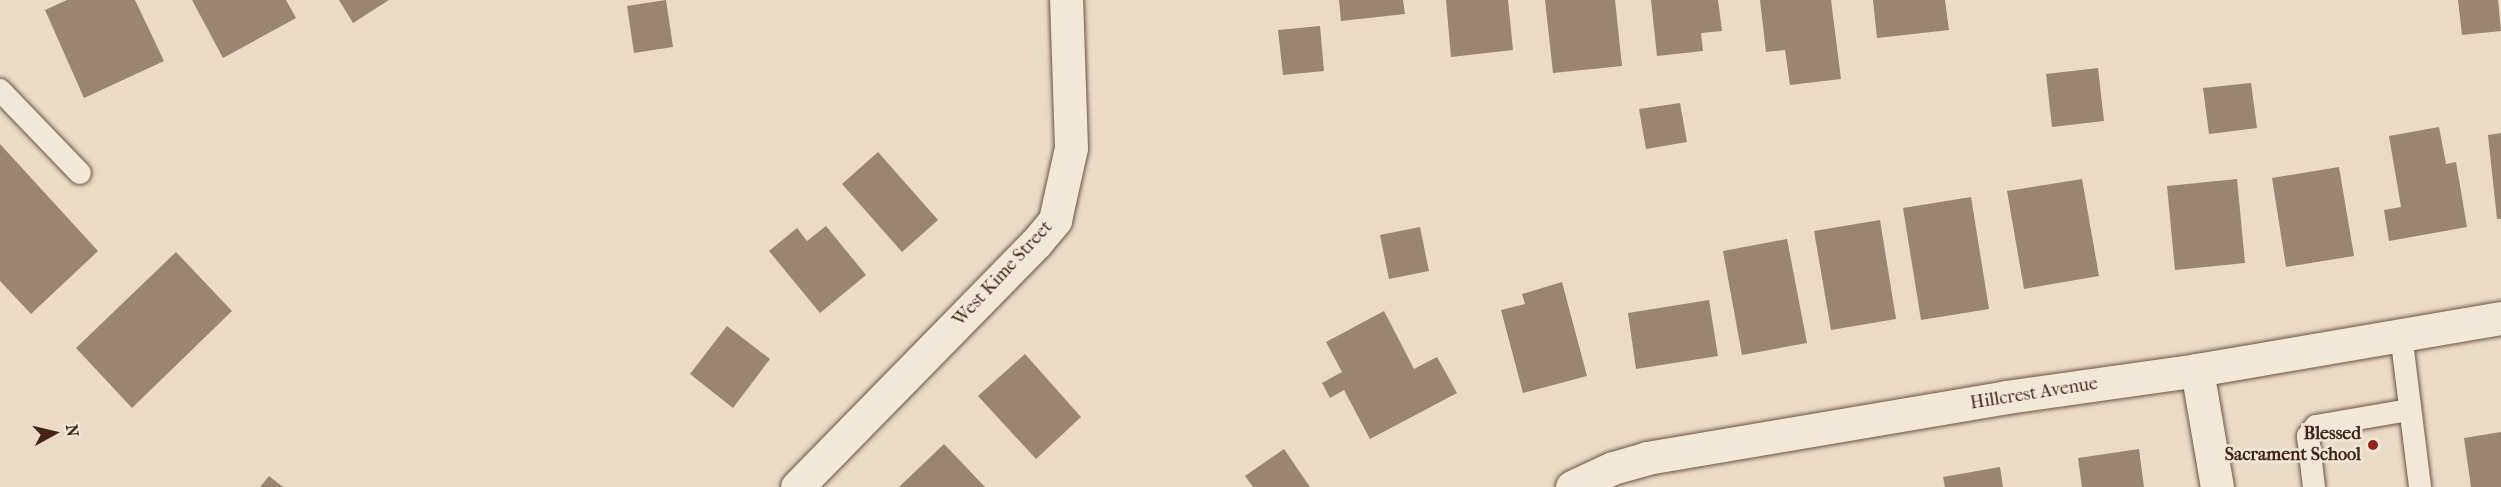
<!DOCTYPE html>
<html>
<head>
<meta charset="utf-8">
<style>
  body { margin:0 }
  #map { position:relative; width:2501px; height:487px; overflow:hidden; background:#ebdbc4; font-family:"IM FELL French Canon",serif }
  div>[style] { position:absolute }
  .building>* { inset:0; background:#9b8470 }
  .roads { filter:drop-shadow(0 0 2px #6e5241) drop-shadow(0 0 2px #6e5241) }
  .service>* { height:22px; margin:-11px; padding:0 11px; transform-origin:11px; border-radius:11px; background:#f2e8d9 }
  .minor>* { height:33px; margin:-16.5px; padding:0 16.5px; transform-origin:16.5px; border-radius:16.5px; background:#f2e8d9 }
  .dots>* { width:16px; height:16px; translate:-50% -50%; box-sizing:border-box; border:3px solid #f2e8d9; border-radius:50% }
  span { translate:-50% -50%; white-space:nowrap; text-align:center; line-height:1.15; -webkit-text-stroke:5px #f2e8d9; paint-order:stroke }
  .street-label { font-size:18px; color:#442515 }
  .poi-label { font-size:18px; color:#442515; font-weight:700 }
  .right { translate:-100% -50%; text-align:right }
  .north { position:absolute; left:24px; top:403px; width:60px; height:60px; -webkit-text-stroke:4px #f2e8d9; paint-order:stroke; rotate:82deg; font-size:16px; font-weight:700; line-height:24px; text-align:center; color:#442515 }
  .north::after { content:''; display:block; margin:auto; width:21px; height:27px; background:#442515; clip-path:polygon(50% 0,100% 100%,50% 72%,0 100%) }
</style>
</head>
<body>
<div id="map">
  <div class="building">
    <div style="clip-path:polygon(67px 0,135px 0,164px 61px,84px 98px,45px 10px)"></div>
    <div style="clip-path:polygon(192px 0,286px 0,296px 18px,223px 58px)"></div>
    <div style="clip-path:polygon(339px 0,389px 0,353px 23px)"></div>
    <div style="clip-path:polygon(666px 0,673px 47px,634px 53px,627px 6px)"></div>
    <div style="clip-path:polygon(1339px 0,1403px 0,1405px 14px,1341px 21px)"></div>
    <div style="clip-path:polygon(1446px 0,1508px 0,1513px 50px,1451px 57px)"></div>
    <div style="clip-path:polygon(1545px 0,1615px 0,1622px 66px,1553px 73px)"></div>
    <div style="clip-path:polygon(1651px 0,1718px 0,1722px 31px,1701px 33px,1703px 51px,1657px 56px)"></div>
    <div style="clip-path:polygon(1760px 0,1831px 0,1841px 79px,1790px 85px,1785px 50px,1766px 52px)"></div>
    <div style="clip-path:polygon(1873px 0,1945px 0,1949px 30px,1877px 38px)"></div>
    <div style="clip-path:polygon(2458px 0,2498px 0,2501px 31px,2462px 35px)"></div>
    <div style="clip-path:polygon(1320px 26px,1324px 71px,1283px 75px,1278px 30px)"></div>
    <div style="clip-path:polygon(2098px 68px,2104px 121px,2052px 127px,2046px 74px)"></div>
    <div style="clip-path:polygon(2251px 83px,2257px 128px,2209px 134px,2203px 88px)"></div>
    <div style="clip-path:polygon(1680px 103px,1687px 142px,1646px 149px,1639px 109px)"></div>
    <div style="clip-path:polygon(2439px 127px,2446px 164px,2456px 162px,2467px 227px,2389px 241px,2384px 210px,2401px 207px,2389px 136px)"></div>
    <div style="clip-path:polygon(2501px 133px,2501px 219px,2497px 219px,2488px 135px)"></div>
    <div style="clip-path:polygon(0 144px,98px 251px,31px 314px,0 281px)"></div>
    <div style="clip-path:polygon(878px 152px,938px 220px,902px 252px,842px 184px)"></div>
    <div style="clip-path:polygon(2339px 167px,2354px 256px,2286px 267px,2272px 178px)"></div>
    <div style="clip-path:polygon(2082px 179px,2099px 276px,2024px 289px,2007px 191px)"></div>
    <div style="clip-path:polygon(2237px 179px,2245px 263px,2175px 270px,2167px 186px)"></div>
    <div style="clip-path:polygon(1971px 197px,1989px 309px,1921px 320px,1903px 208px)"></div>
    <div style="clip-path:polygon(1880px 220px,1896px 319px,1831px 330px,1814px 231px)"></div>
    <div style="clip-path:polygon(826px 226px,866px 275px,820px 313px,769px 251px,797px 228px,807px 241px)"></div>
    <div style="clip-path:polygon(1420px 227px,1429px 271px,1389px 279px,1380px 235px)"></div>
    <div style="clip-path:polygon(1787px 239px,1807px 343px,1742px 355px,1723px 251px)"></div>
    <div style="clip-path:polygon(176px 252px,232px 311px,132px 408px,76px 348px)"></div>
    <div style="clip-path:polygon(1562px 282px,1587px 376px,1523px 393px,1501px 310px,1525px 304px,1522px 294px)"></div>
    <div style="clip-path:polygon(1709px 300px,1718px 356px,1636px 369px,1628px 313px)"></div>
    <div style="clip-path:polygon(1384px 311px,1414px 369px,1437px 357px,1457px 393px,1370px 439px,1344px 390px,1330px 398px,1322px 383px,1342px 372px,1326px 342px)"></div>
    <div style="clip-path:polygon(727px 326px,770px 359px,733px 408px,690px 374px)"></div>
    <div style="clip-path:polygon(1025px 354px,1081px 417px,1036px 459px,978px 396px)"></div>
    <div style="clip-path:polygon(2501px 432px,2501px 487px,2471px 487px,2464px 438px)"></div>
    <div style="clip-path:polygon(944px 444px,985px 487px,899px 487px)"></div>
    <div style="clip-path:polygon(1284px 449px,1310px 487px,1253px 487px,1245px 476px)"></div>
    <div style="clip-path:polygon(2139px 449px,2144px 487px,2082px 487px,2078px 458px)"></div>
    <div style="clip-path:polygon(2000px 467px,2003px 487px,1945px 487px,1943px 477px)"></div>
    <div style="clip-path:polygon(269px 476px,283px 487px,260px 487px)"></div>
  </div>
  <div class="roads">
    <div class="service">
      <div style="left:0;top:90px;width:115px;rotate:46.1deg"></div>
      <div style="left:2401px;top:334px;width:154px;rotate:82.9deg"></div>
      <div style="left:2314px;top:487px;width:51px;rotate:-96.7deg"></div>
      <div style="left:2308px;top:436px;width:13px;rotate:-51deg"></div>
      <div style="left:2316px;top:426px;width:94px;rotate:-9.8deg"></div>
    </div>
    <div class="minor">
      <div style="left:2197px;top:370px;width:119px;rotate:80.3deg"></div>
      <div style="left:797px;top:487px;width:342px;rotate:-45.6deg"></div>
      <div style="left:1036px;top:243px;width:30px;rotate:-50deg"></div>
      <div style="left:1055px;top:220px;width:74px;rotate:-77.5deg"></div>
      <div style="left:1071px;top:148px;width:148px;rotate:-91.9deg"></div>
      <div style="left:1572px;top:487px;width:45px;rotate:-24.9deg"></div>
      <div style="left:1613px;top:468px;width:35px;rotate:-16deg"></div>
      <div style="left:1647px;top:458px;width:364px;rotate:-9.6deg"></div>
      <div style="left:2006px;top:397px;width:193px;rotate:-8deg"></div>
      <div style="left:2197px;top:370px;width:308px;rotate:-9.7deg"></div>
    </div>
  </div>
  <div class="dots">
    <div style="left:2373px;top:445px;background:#8f2418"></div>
  </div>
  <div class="street-label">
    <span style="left:1003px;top:274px;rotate:-47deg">West Kime Street</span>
    <span style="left:2034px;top:394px;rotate:-9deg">Hillcrest Avenue</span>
  </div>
  <div class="poi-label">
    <span class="right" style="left:2361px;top:445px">Blessed<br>Sacrament School</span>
  </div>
  <div class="north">N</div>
</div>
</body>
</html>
